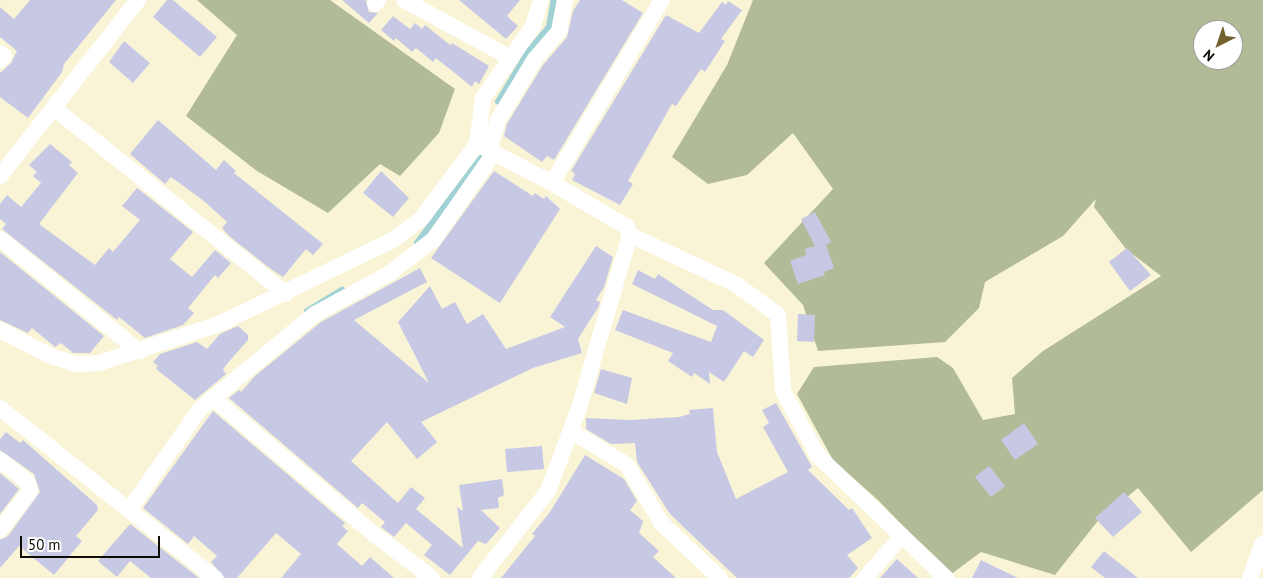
<!DOCTYPE html>
<html>
<head>
<meta charset="utf-8">
<style>
  body { margin:0 }
  #map { position:relative; width:1263px; height:578px; overflow:hidden; background:#faf4d7; font-family:"PT Sans",sans-serif }
  div>[style] { position:absolute }
  .forest>* { inset:0; background:#b2bb97 }
  .stream>* { height:5.5px; margin:-2.75px; padding:0 2.75px; transform-origin:2.75px; border-radius:2.75px; background:#a0d1d4 }
  .building>* { inset:0; background:#c7c9e4 }
  .minor>* { height:16px; margin:-8px; padding:0 8px; transform-origin:8px; border-radius:8px; background:#fff }
  span { translate:-50% -50%; white-space:nowrap; text-align:center; line-height:1.15; -webkit-text-stroke:5px #fff; paint-order:stroke }
  .north { position:absolute; left:1193px; top:20px; width:50px; height:50px; box-sizing:border-box; background:#fff; border:1px solid #9f9e9b; border-radius:50%; rotate:221deg; font-size:14px; font-weight:700; line-height:20px; text-align:center; color:#0e0c04 }
  .north::after { content:''; display:block; margin:auto; width:18px; height:22px; background:#73602f; clip-path:polygon(50% 0,100% 100%,50% 72%,0 100%) }
  .scale { position:absolute; left:20px; top:536px; width:140px; height:22px; box-sizing:border-box; border:2px solid #0e0c04; border-top:0; padding-left:6px; font-size:15px; line-height:18px; white-space:nowrap; color:#0e0c04; -webkit-text-stroke:4px #fff; paint-order:stroke }
</style>
</head>
<body>
<div id="map">
  <div class="forest">
    <div style="clip-path:polygon(197px 0,330px 0,455px 89px,439px 133px,400px 176px,380px 164px,328px 213px,257px 171px,186px 116px,237px 35px)"></div>
    <div style="clip-path:polygon(evenodd,753px 0,1263px 0,1263px 490px,1191px 552px,1138px 488px,1097px 522px,1055px 575px,981px 552px,950px 575px,879px 501px,833px 460px,797px 394px,814px 367px,937px 357px,953px 368px,983px 420px,1015px 414px,1012px 378px,1043px 351px,1161px 276px,1126px 249px,1094px 207px,1096px 199px,1063px 236px,985px 282px,979px 308px,945px 342px,818px 351px,803px 305px,764px 263px,833px 189px,793px 133px,747px 175px,708px 184px,672px 157px,727px 65px,753px 0,1203px 30px,1233px 30px,1233px 60px,1203px 60px,1203px 30px)"></div>
  </div>
  <div class="stream">
    <div style="left:498px;top:102px;width:58px;rotate:-59deg"></div>
    <div style="left:528px;top:52px;width:33px;rotate:-50deg"></div>
    <div style="left:549px;top:27px;width:27px;rotate:-80deg"></div>
    <div style="left:417px;top:243px;width:106px;rotate:-53deg"></div>
    <div style="left:307px;top:311px;width:41px;rotate:-31deg"></div>
  </div>
  <div class="building">
    <div style="clip-path:polygon(30px 0,116px 0,64px 64px,62px 72px,28px 118px,0 97px,0 73px,11px 63px,17px 51px,0 37px,0 7px,14px 19px)"></div>
    <div style="clip-path:polygon(167px 0,173px 0,217px 37px,200px 57px,153px 17px)"></div>
    <div style="clip-path:polygon(342px 0,366px 0,369px 12px,378px 13px,369px 23px)"></div>
    <div style="clip-path:polygon(459px 0,520px 0,507px 16px,518px 26px,506px 39px)"></div>
    <div style="clip-path:polygon(580px 0,622px 0,643px 13px,554px 160px,547px 156px,542px 162px,504px 136px,507px 124px,543px 65px,567px 37px,573px 11px)"></div>
    <div style="clip-path:polygon(728px 1px,742px 10px,721px 39px,725px 41px,705px 72px,701px 69px,676px 106px,672px 104px,628px 181px,633px 184px,620px 205px,572px 180px,575px 174px,571px 171px,666px 15px,699px 33px,722px 2px,726px 5px)"></div>
    <div style="clip-path:polygon(393px 16px,410px 29px,415px 23px,422px 29px,425px 25px,450px 45px,452px 43px,489px 66px,479px 84px,475px 81px,472px 87px,436px 58px,433px 62px,416px 48px,412px 52px,396px 38px,394px 41px,381px 30px)"></div>
    <div style="clip-path:polygon(124px 41px,150px 63px,133px 83px,109px 62px)"></div>
    <div style="clip-path:polygon(158px 120px,216px 170px,224px 160px,236px 171px,234px 173px,323px 244px,313px 255px,306px 249px,283px 277px,268px 267px,228px 235px,222px 228px,227px 222px,204px 201px,171px 177px,165px 184px,130px 154px)"></div>
    <div style="clip-path:polygon(50px 144px,72px 162px,69px 165px,78px 173px,39px 224px,95px 265px,109px 248px,113px 252px,140px 220px,122px 206px,137px 188px,193px 232px,170px 259px,192px 277px,215px 250px,231px 263px,218px 278px,215px 275px,188px 308px,194px 313px,183px 325px,145px 338px,119px 317px,117px 320px,2px 229px,6px 224px,0 219px,0 204px,7px 195px,21px 207px,41px 183px,33px 176px,37px 172px,29px 165px)"></div>
    <div style="clip-path:polygon(381px 171px,409px 198px,393px 217px,363px 193px)"></div>
    <div style="clip-path:polygon(494px 171px,533px 196px,535px 193px,544px 199px,546px 196px,560px 209px,500px 303px,431px 258px)"></div>
    <div style="clip-path:polygon(815px 212px,831px 242px,826px 245px,834px 268px,824px 272px,825px 275px,798px 284px,790px 261px,806px 255px,805px 249px,815px 246px,801px 219px)"></div>
    <div style="clip-path:polygon(596px 246px,613px 257px,604px 287px,596px 300px,600px 302px,599px 306px,578px 339px,582px 353px,533px 368px,421px 422px,437px 442px,417px 459px,387px 422px,351px 461px,398px 503px,411px 487px,425px 498px,416px 509px,463px 548px,457px 507px,463px 511px,459px 485px,502px 479px,504px 495px,498px 498px,499px 508px,481px 510px,500px 528px,486px 544px,478px 541px,450px 575px,424px 555px,432px 545px,406px 523px,394px 537px,381px 527px,385px 522px,362px 503px,358px 508px,229px 398px,239px 390px,241px 392px,255px 376px,321px 322px,420px 268px,427px 282px,354px 320px,429px 383px,398px 322px,430px 286px,442px 309px,455px 302px,467px 324px,483px 314px,506px 349px,565px 327px,550px 317px)"></div>
    <div style="clip-path:polygon(1127px 248px,1151px 275px,1130px 291px,1109px 262px)"></div>
    <div style="clip-path:polygon(0 252px,104px 336px,90px 353px,73px 353px,61px 343px,55px 347px,32px 328px,28px 333px,0 320px)"></div>
    <div style="clip-path:polygon(638px 270px,655px 279px,658px 274px,713px 310px,723px 310px,764px 340px,753px 357px,744px 351px,724px 382px,709px 372px,710px 384px,694px 373px,692px 377px,668px 361px,673px 353px,615px 330px,623px 310px,711px 342px,717px 326px,632px 284px)"></div>
    <div style="clip-path:polygon(798px 314px,815px 315px,814px 342px,797px 341px)"></div>
    <div style="clip-path:polygon(238px 326px,248px 335px,248px 340px,226px 365px,223px 370px,226px 374px,195px 400px,156px 369px,158px 366px,153px 362px,160px 354px,197px 342px,207px 349px,220px 334px)"></div>
    <div style="clip-path:polygon(601px 369px,632px 378px,627px 404px,594px 393px)"></div>
    <div style="clip-path:polygon(776px 403px,812px 467px,808px 470px,849px 510px,852px 508px,872px 538px,847px 555px,858px 568px,849px 578px,737px 578px,670px 514px,637px 462px,635px 443px,611px 444px,586px 429px,586px 418px,630px 420px,679px 417px,690px 414px,689px 410px,713px 408px,717px 452px,736px 499px,788px 472px,763px 427px,769px 423px,762px 410px)"></div>
    <div style="clip-path:polygon(213px 411px,345px 523px,342px 526px,348px 531px,337px 544px,362px 566px,370px 557px,394px 578px,281px 578px,301px 554px,276px 533px,237px 578px,225px 578px,211px 562px,217px 556px,194px 536px,188px 544px,143px 508px)"></div>
    <div style="clip-path:polygon(1024px 423px,1038px 444px,1015px 460px,1001px 440px)"></div>
    <div style="clip-path:polygon(6px 432px,20px 443px,23px 440px,97px 505px,98px 510px,76px 536px,82px 541px,54px 575px,19px 546px,0 568px,0 540px,8px 536px,40px 492px,34px 474px,0 450px,0 439px)"></div>
    <div style="clip-path:polygon(542px 446px,544px 469px,507px 472px,505px 449px)"></div>
    <div style="clip-path:polygon(585px 455px,624px 479px,637px 501px,630px 510px,643px 521px,639px 533px,659px 551px,653px 557px,676px 578px,501px 578px,535px 536px,532px 534px,550px 512px)"></div>
    <div style="clip-path:polygon(989px 466px,1005px 486px,991px 497px,975px 477px)"></div>
    <div style="clip-path:polygon(0 473px,19px 489px,0 514px)"></div>
    <div style="clip-path:polygon(1124px 492px,1142px 512px,1113px 537px,1095px 518px)"></div>
    <div style="clip-path:polygon(130px 524px,199px 578px,151px 578px,130px 561px,117px 577px,98px 561px)"></div>
    <div style="clip-path:polygon(1104px 551px,1138px 578px,1105px 578px,1091px 567px)"></div>
    <div style="clip-path:polygon(897px 559px,918px 578px,880px 578px)"></div>
    <div style="clip-path:polygon(981px 560px,1018px 578px,972px 578px)"></div>
  </div>
  <div class="minor">
    <div style="left:404px;top:0;width:119px;rotate:28.5deg"></div>
    <div style="left:541px;top:0;width:27px;rotate:107deg"></div>
    <div style="left:533px;top:26px;width:88px;rotate:124.8deg"></div>
    <div style="left:483px;top:98px;width:46px;rotate:97.4deg"></div>
    <div style="left:477px;top:144px;width:85px;rotate:27.5deg"></div>
    <div style="left:375px;top:4px;width:5px;rotate:-53deg"></div>
    <div style="left:0;top:53px;width:5px;rotate:37deg"></div>
    <div style="left:4px;top:56px;width:6px;rotate:135deg"></div>
    <div style="left:54px;top:108px;width:297px;rotate:38.7deg"></div>
    <div style="left:490px;top:149px;width:30px;rotate:-75deg"></div>
    <div style="left:498px;top:120px;width:71px;rotate:-58.8deg"></div>
    <div style="left:535px;top:59px;width:37px;rotate:-49deg"></div>
    <div style="left:559px;top:31px;width:32px;rotate:-79deg"></div>
    <div style="left:0;top:176px;width:224px;rotate:-51.9deg"></div>
    <div style="left:630px;top:235px;width:118px;rotate:25deg"></div>
    <div style="left:737px;top:285px;width:51px;rotate:36.2deg"></div>
    <div style="left:778px;top:315px;width:76px;rotate:86.2deg"></div>
    <div style="left:783px;top:391px;width:74px;rotate:61.7deg"></div>
    <div style="left:818px;top:456px;width:177px;rotate:43.6deg"></div>
    <div style="left:0;top:239px;width:179px;rotate:38.9deg"></div>
    <div style="left:0;top:330px;width:57px;rotate:27deg"></div>
    <div style="left:51px;top:356px;width:26px;rotate:18deg"></div>
    <div style="left:76px;top:364px;width:23px;rotate:-2deg"></div>
    <div style="left:99px;top:363px;width:126px;rotate:-18deg"></div>
    <div style="left:219px;top:324px;width:193px;rotate:-25.8deg"></div>
    <div style="left:393px;top:240px;width:35px;rotate:-37deg"></div>
    <div style="left:421px;top:219px;width:94px;rotate:-53.3deg"></div>
    <div style="left:214px;top:399px;width:211px;rotate:40.2deg"></div>
    <div style="left:375px;top:535px;width:71px;rotate:37deg"></div>
    <div style="left:0;top:408px;width:164px;rotate:38.3deg"></div>
    <div style="left:129px;top:510px;width:123px;rotate:-54.9deg"></div>
    <div style="left:200px;top:409px;width:149px;rotate:-39.6deg"></div>
    <div style="left:315px;top:314px;width:85px;rotate:-28.7deg"></div>
    <div style="left:390px;top:273px;width:56px;rotate:-37.7deg"></div>
    <div style="left:434px;top:239px;width:106px;rotate:-55deg"></div>
    <div style="left:571px;top:431px;width:66px;rotate:31.3deg"></div>
    <div style="left:627px;top:465px;width:69px;rotate:59.3deg"></div>
    <div style="left:662px;top:524px;width:79px;rotate:43deg"></div>
    <div style="left:0;top:460px;width:34px;rotate:38deg"></div>
    <div style="left:27px;top:481px;width:10px;rotate:73deg"></div>
    <div style="left:30px;top:491px;width:49px;rotate:127.6deg"></div>
    <div style="left:129px;top:510px;width:110px;rotate:38.3deg"></div>
    <div style="left:480px;top:578px;width:110px;rotate:-52deg"></div>
    <div style="left:548px;top:491px;width:89px;rotate:-69.5deg"></div>
    <div style="left:579px;top:408px;width:180px;rotate:-73.6deg"></div>
    <div style="left:630px;top:235px;width:9px;rotate:-111deg"></div>
    <div style="left:627px;top:227px;width:87px;rotate:-149.6deg"></div>
    <div style="left:552px;top:183px;width:214px;rotate:-59deg"></div>
    <div style="left:865px;top:578px;width:56px;rotate:-48.6deg"></div>
    <div style="left:1250px;top:578px;width:37px;rotate:-70deg"></div>
  </div>
  <div class="north">N</div>
  <div class="scale">50 m</div>
</div>
</body>
</html>
